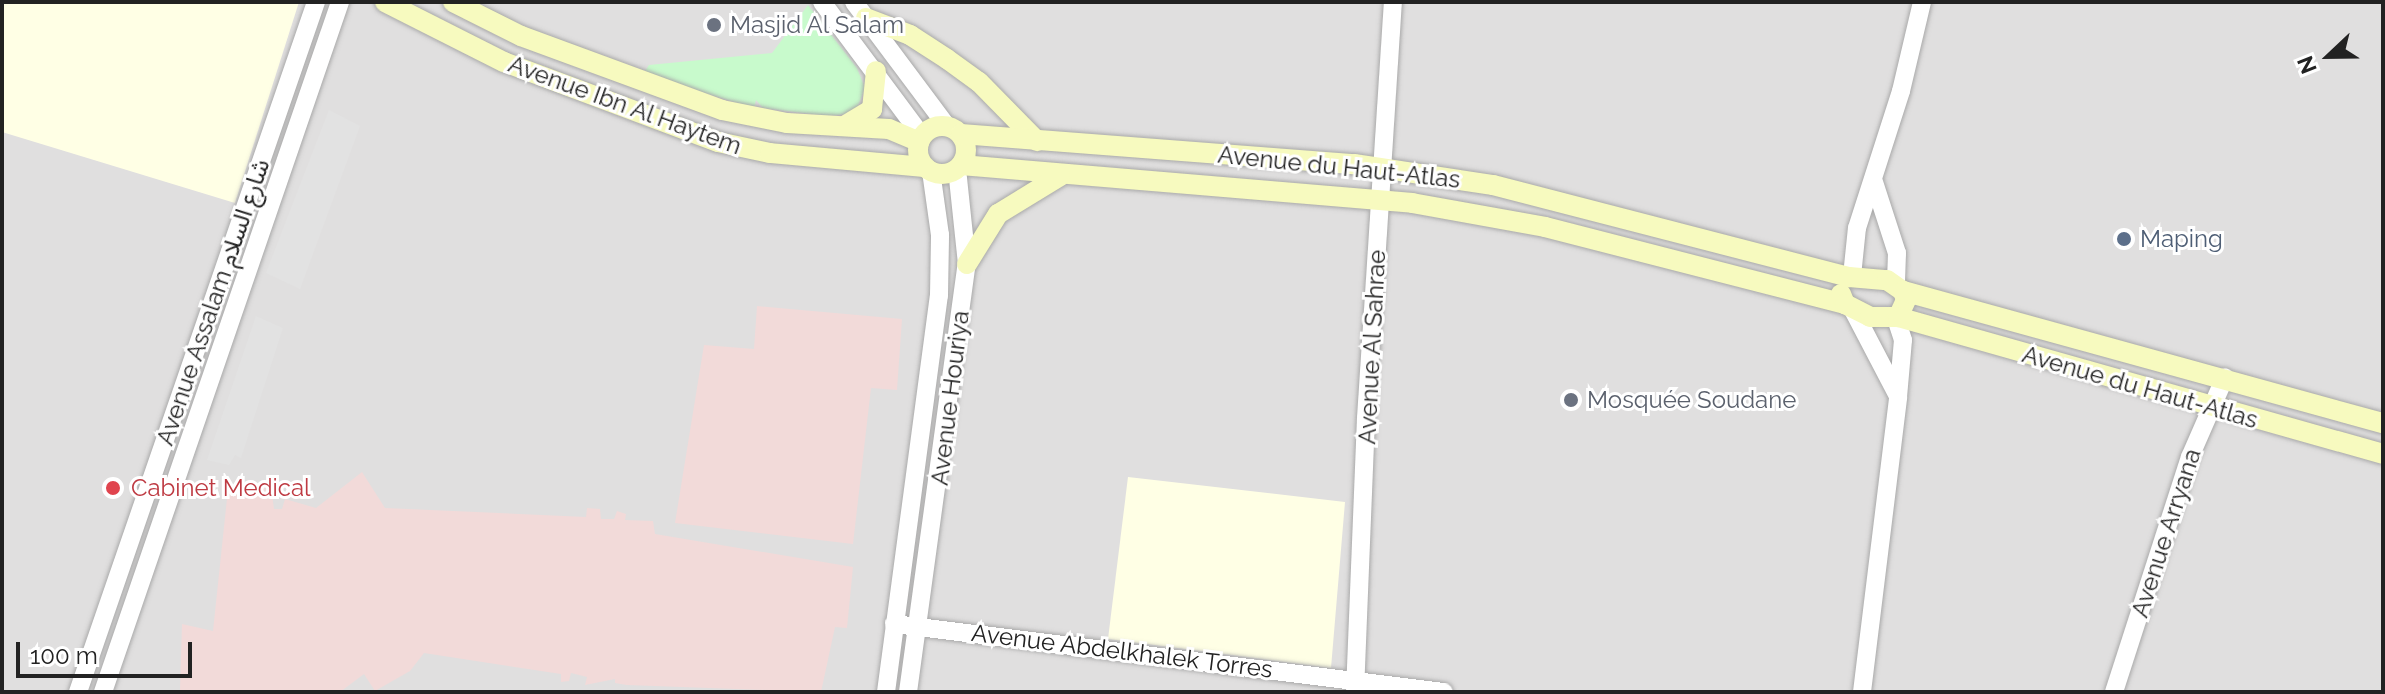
<!DOCTYPE html>
<html>
<head>
<meta charset="utf-8">
<style>
  body { margin:0 }
  #map { position:relative; width:2385px; height:694px; overflow:hidden; background:#f2efe9; font-family:Raleway,"Noto Sans Arabic",sans-serif }
  div>[style] { position:absolute }
  .residential>* { inset:0; background:#e0dfdf }
  .commercial>* { inset:0; background:#f2dad9 }
  .education>* { inset:0; background:#ffffe5 }
  .park>* { inset:0; background:#c8facc }
  .parking>* { inset:0; background:#e2e2e2 }
  .roads { filter:drop-shadow(0 0 2px #a9a9a9) drop-shadow(0 0 2px #a9a9a9) }
  .tertiary>* { height:18px; margin:-9px; padding:0 9px; transform-origin:9px; border-radius:9px; background:#fff }
  .secondary>* { height:20px; margin:-10px; padding:0 10px; transform-origin:10px; border-radius:10px; background:#f7fabf }
  .secondary>.ring { margin:-10px; padding:0; box-sizing:content-box; background:none; border:20px solid #f7fabf; border-radius:50% }
  .dots>* { width:22px; height:22px; translate:-50% -50%; box-sizing:border-box; border:4px solid #fff; border-radius:50% }
  span { translate:-50% -50%; white-space:nowrap; text-align:center; line-height:1.15; -webkit-text-stroke:6px #fff; paint-order:stroke }
  .worship-label { font-size:24px; color:#5b616d }
  .left { translate:0 -50%; text-align:left }
  .street-label { font-size:24px; color:#222 }
  .service-label { font-size:24px; color:#4e5e75 }
  .health-label { font-size:24px; color:#be3a42 }
  .frame { position:absolute; inset:0; border:4px solid #222; pointer-events:none }
  .north { position:absolute; left:2289px; top:16px; width:80px; height:80px; -webkit-text-stroke:6px #fff; paint-order:stroke; rotate:248deg; font-size:22px; font-weight:700; line-height:32px; text-align:center; color:#222 }
  .north::after { content:''; display:block; margin:auto; width:28px; height:36px; background:#222; clip-path:polygon(50% 0,100% 100%,50% 72%,0 100%) }
  .scale { position:absolute; left:16px; top:642px; width:176px; height:36px; box-sizing:border-box; border:4px solid #222; border-top:0; padding-left:10px; font-size:24px; line-height:28px; white-space:nowrap; color:#222; -webkit-text-stroke:6px #fff; paint-order:stroke }
</style>
</head>
<body>
<div id="map">
  <div class="residential">
    <div style="clip-path:polygon(2px 2px,2383px 2px,2383px 692px,2px 692px)"></div>
  </div>
  <div class="commercial">
    <div style="clip-path:polygon(757px 306px,902px 319px,897px 390px,871px 388px,853px 544px,675px 523px,704px 345px,754px 349px)"></div>
    <div style="clip-path:polygon(362px 472px,385px 508px,586px 517px,587px 508px,600px 509px,601px 519px,614px 519px,617px 511px,626px 514px,625px 520px,653px 521px,655px 534px,853px 567px,847px 628px,835px 627px,821px 692px,627px 685px,615px 683px,615px 679px,585px 685px,587px 677px,571px 673px,569px 681px,561px 682px,561px 674px,424px 653px,410px 671px,375px 691px,364px 674px,340px 692px,180px 690px,182px 624px,213px 631px,228px 489px,271px 488px,274px 509px,282px 509px,285px 499px,316px 508px)"></div>
  </div>
  <div class="education">
    <div style="clip-path:polygon(2px 2px,299px 2px,235px 203px,2px 132px)"></div>
    <div style="clip-path:polygon(1128px 477px,1345px 502px,1331px 668px,1108px 639px)"></div>
  </div>
  <div class="park">
    <div style="clip-path:polygon(808px 5px,857px 68px,865px 88px,855px 113px,828px 116px,763px 108px,756px 100px,754px 108px,643px 74px,649px 65px,772px 53px)"></div>
  </div>
  <div class="parking">
    <div style="clip-path:polygon(329px 110px,360px 126px,300px 289px,266px 273px)"></div>
    <div style="clip-path:polygon(256px 316px,283px 328px,241px 458px,235px 455px,229px 465px,207px 460px)"></div>
  </div>
  <div class="roads">
    <div class="tertiary">
      <div style="left:822px;top:2px;width:167px;rotate:53.3deg"></div>
      <div style="left:854px;top:2px;width:154px;rotate:53.2deg"></div>
      <div style="left:1874px;top:182px;width:75px;rotate:72.1deg"></div>
      <div style="left:1897px;top:253px;width:31px;rotate:92deg"></div>
      <div style="left:1852px;top:276px;width:48px;rotate:-84.1deg"></div>
      <div style="left:1857px;top:228px;width:144px;rotate:-72.2deg"></div>
      <div style="left:1901px;top:91px;width:91px;rotate:-76.7deg"></div>
      <div style="left:1853px;top:310px;width:97px;rotate:62.4deg"></div>
      <div style="left:894px;top:624px;width:554px;rotate:7.05deg"></div>
      <div style="left:78px;top:692px;width:730px;rotate:-70.97deg"></div>
      <div style="left:103px;top:692px;width:730px;rotate:-71.04deg"></div>
      <div style="left:886px;top:692px;width:401px;rotate:-82.4deg"></div>
      <div style="left:939px;top:295px;width:60px;rotate:-89deg"></div>
      <div style="left:940px;top:235px;width:65px;rotate:-98deg"></div>
      <div style="left:908px;top:692px;width:432px;rotate:-82.2deg"></div>
      <div style="left:967px;top:264px;width:96px;rotate:-96deg"></div>
      <div style="left:1355px;top:692px;width:274px;rotate:-87.7deg"></div>
      <div style="left:1366px;top:418px;width:417px;rotate:-86.3deg"></div>
      <div style="left:1862px;top:692px;width:297px;rotate:-83deg"></div>
      <div style="left:1898px;top:397px;width:57px;rotate:-85deg"></div>
      <div style="left:1903px;top:340px;width:23px;rotate:-108deg"></div>
      <div style="left:2114px;top:692px;width:247px;rotate:-72.1deg"></div>
      <div style="left:2190px;top:457px;width:87px;rotate:-66.4deg"></div>
    </div>
    <div class="secondary">
      <div style="left:385px;top:2px;width:133px;rotate:26.8deg"></div>
      <div style="left:504px;top:62px;width:228px;rotate:20.5deg"></div>
      <div style="left:718px;top:142px;width:53px;rotate:11.9deg"></div>
      <div style="left:770px;top:153px;width:156px;rotate:5.2deg"></div>
      <div style="left:453px;top:2px;width:76px;rotate:26.6deg"></div>
      <div style="left:521px;top:36px;width:214px;rotate:20.2deg"></div>
      <div style="left:722px;top:110px;width:66px;rotate:11.3deg"></div>
      <div style="left:787px;top:123px;width:102px;rotate:3.4deg"></div>
      <div style="left:889px;top:129px;width:33px;rotate:23deg"></div>
      <div style="left:866px;top:18px;width:47px;rotate:21.1deg"></div>
      <div style="left:910px;top:35px;width:44px;rotate:33deg"></div>
      <div style="left:947px;top:59px;width:39px;rotate:36deg"></div>
      <div style="left:979px;top:82px;width:83px;rotate:45.5deg"></div>
      <div class="ring" style="left:918px;top:126px;width:28px;height:28px"></div>
      <div style="left:844px;top:126px;width:33px;rotate:-31deg"></div>
      <div style="left:872px;top:109px;width:38px;rotate:-84deg"></div>
      <div style="left:961px;top:134px;width:394px;rotate:4.4deg"></div>
      <div style="left:1354px;top:164px;width:141px;rotate:8.6deg"></div>
      <div style="left:1493px;top:185px;width:368px;rotate:14.5deg"></div>
      <div style="left:1849px;top:277px;width:38px;rotate:5deg"></div>
      <div style="left:1887px;top:280px;width:19px;rotate:35deg"></div>
      <div style="left:1903px;top:291px;width:9px;rotate:72deg"></div>
      <div style="left:1906px;top:300px;width:19px;rotate:115deg"></div>
      <div style="left:961px;top:165px;width:453px;rotate:4.8deg"></div>
      <div style="left:1412px;top:203px;width:135px;rotate:10.2deg"></div>
      <div style="left:1545px;top:227px;width:310px;rotate:14.4deg"></div>
      <div style="left:967px;top:264px;width:59px;rotate:-58.2deg"></div>
      <div style="left:998px;top:214px;width:73px;rotate:-31.5deg"></div>
      <div style="left:1903px;top:291px;width:498px;rotate:15.4deg"></div>
      <div style="left:1841px;top:294px;width:11px;rotate:68deg"></div>
      <div style="left:1845px;top:304px;width:28px;rotate:27deg"></div>
      <div style="left:1870px;top:317px;width:28px"></div>
      <div style="left:1898px;top:317px;width:504px;rotate:15.77deg"></div>
    </div>
  </div>
  <div class="dots">
    <div style="left:714px;top:25px;background:#6b7280"></div>
    <div style="left:2124px;top:239px;background:#5c6f8a"></div>
    <div style="left:1571px;top:400px;background:#6b7280"></div>
    <div style="left:113px;top:488px;background:#e0444e"></div>
  </div>
  <div class="worship-label">
    <span class="left" style="left:730px;top:25px">Masjid Al Salam</span>
    <span class="left" style="left:1587px;top:400px">Mosquée Soudane</span>
  </div>
  <div class="street-label">
    <span style="left:625px;top:105px;rotate:20deg">Avenue Ibn Al Haytem</span>
    <span style="left:1339px;top:167px;rotate:6deg">Avenue du Haut-Atlas</span>
    <span style="left:213px;top:302px;rotate:-71deg">Avenue Assalam شارع السلام</span>
    <span style="left:1372px;top:347px;rotate:-87deg">Avenue Al Sahrae</span>
    <span style="left:2140px;top:387px;rotate:16deg">Avenue du Haut-Atlas</span>
    <span style="left:950px;top:398px;rotate:-83deg">Avenue Houriya</span>
    <span style="left:2166px;top:533px;rotate:-72deg">Avenue Arryana</span>
    <span style="left:1122px;top:651px;rotate:7deg">Avenue Abdelkhalek Torres</span>
  </div>
  <div class="service-label">
    <span class="left" style="left:2140px;top:239px">Maping</span>
  </div>
  <div class="health-label">
    <span class="left" style="left:131px;top:488px">Cabinet Medical</span>
  </div>
  <div class="frame"></div>
  <div class="north">N</div>
  <div class="scale">100 m</div>
</div>
</body>
</html>
